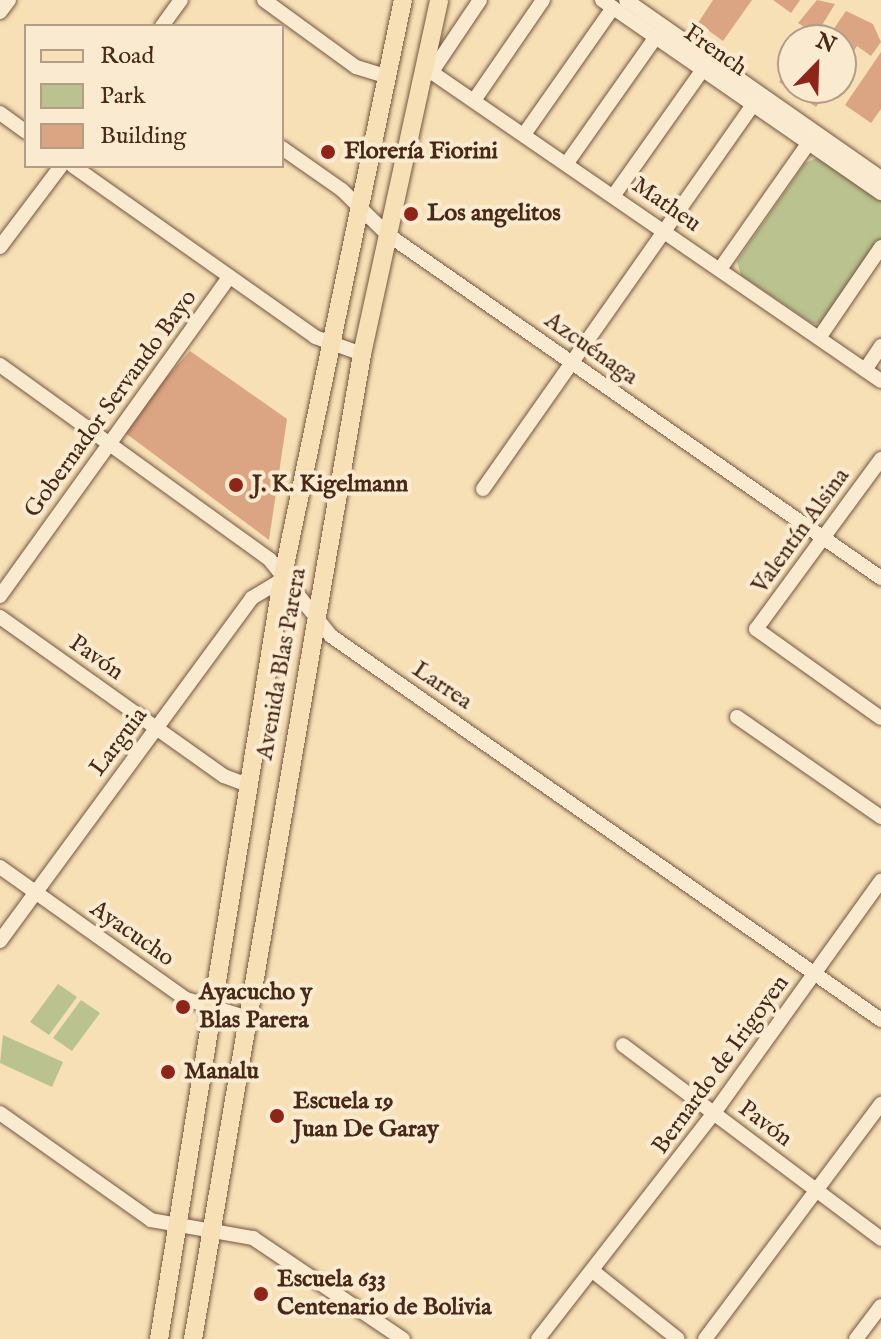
<!DOCTYPE html>
<html>
<head>
<meta charset="utf-8">
<style>
  body { margin:0 }
  #map { position:relative; width:881px; height:1339px; overflow:hidden; background:#f7e0b6; font-family:"IM FELL English",serif }
  div>[style] { position:absolute }
  .green>* { inset:0; background:#bac390 }
  .building>* { inset:0; background:#dba482 }
  .roads { filter:drop-shadow(0 0 2px #745640) drop-shadow(0 0 2px #745640) }
  .minor>* { height:14px; margin:-7px; padding:0 7px; transform-origin:7px; border-radius:7px; background:#faebd0 }
  .major>* { height:18px; margin:-9px; padding:0 9px; transform-origin:9px; border-radius:9px; background:#f7e0b6 }
  .dots>* { width:22px; height:22px; translate:-50% -50%; box-sizing:border-box; border:4px solid #faebd0; border-radius:50% }
  span { translate:-50% -50%; white-space:nowrap; text-align:center; line-height:1.15; -webkit-text-stroke:8px #faebd0; paint-order:stroke }
  .street-label { font-size:24px; color:#482819 }
  .poi-label { font-size:24px; color:#482819; font-weight:700 }
  .left { translate:0 -50%; text-align:left }
  .legend { position:absolute; left:24px; top:24px; width:260px; height:144px; box-sizing:border-box; background:#faebd0; border:2px solid #b39d87; margin:0; padding:10px 14px; list-style:none; font-size:24px; color:#482819 }
  .legend li { display:flex; align-items:center; gap:16px; height:40px }
  .legend b { width:40px; border:2px solid #b39d87 }
  .north { position:absolute; left:777px; top:24px; width:80px; height:80px; box-sizing:border-box; background:#faebd0; border:2px solid #b39d87; border-radius:50%; rotate:23deg; font-size:22px; font-weight:700; line-height:32px; text-align:center; color:#482819 }
  .north::after { content:''; display:block; margin:auto; width:28px; height:36px; background:#8f2418; clip-path:polygon(50% 0,100% 100%,50% 72%,0 100%) }
</style>
</head>
<body>
<div id="map">
  <div class="green">
    <div style="clip-path:polygon(821px 156px,881px 199px,881px 242px,822px 323px,813px 324px,741px 275px,737px 261px,805px 163px)"></div>
    <div style="clip-path:polygon(58px 984px,77px 997px,49px 1035px,30px 1022px)"></div>
    <div style="clip-path:polygon(81px 1000px,100px 1013px,72px 1051px,53px 1038px)"></div>
    <div style="clip-path:polygon(3px 1035px,63px 1062px,52px 1087px,0 1063px)"></div>
  </div>
  <div class="building">
    <div style="clip-path:polygon(713px 0,752px 0,723px 41px,698px 23px)"></div>
    <div style="clip-path:polygon(773px 0,800px 0,791px 13px)"></div>
    <div style="clip-path:polygon(817px 0,835px 4px,816px 35px,798px 23px)"></div>
    <div style="clip-path:polygon(846px 11px,873px 24px,881px 42px,871px 56px,857px 46px,841px 70px,841px 40px,826px 40px)"></div>
    <div style="clip-path:polygon(881px 52px,881px 109px,871px 123px,845px 105px)"></div>
    <div style="clip-path:polygon(793px 62px,793px 88px,829px 88px,816px 107px,779px 82px)"></div>
    <div style="clip-path:polygon(190px 351px,287px 419px,269px 540px,120px 429px)"></div>
  </div>
  <div class="roads">
    <div class="minor">
      <div style="left:264px;top:0;width:114px;rotate:36.1deg"></div>
      <div style="left:356px;top:67px;width:34px;rotate:17deg"></div>
      <div style="left:602px;top:0;width:339px;rotate:34.7deg"></div>
      <div style="left:626px;top:0;width:311px;rotate:34.9deg"></div>
      <div style="left:0;top:12px;width:15px;rotate:-53deg"></div>
      <div style="left:162px;top:26px;width:32px;rotate:-54deg"></div>
      <div style="left:424px;top:67px;width:554px;rotate:34.49deg"></div>
      <div style="left:433px;top:70px;width:84px;rotate:-56.1deg"></div>
      <div style="left:475px;top:99px;width:120px;rotate:-55.5deg"></div>
      <div style="left:0;top:113px;width:32px;rotate:36deg"></div>
      <div style="left:525px;top:133px;width:153px;rotate:-54.9deg"></div>
      <div style="left:282px;top:148px;width:73px;rotate:35deg"></div>
      <div style="left:342px;top:190px;width:63px;rotate:44.4deg"></div>
      <div style="left:387px;top:234px;width:602px;rotate:34.85deg"></div>
      <div style="left:567px;top:163px;width:154px;rotate:-54.8deg"></div>
      <div style="left:73px;top:166px;width:296px;rotate:35.2deg"></div>
      <div style="left:315px;top:337px;width:50px;rotate:19.9deg"></div>
      <div style="left:614px;top:195px;width:159px;rotate:-54.7deg"></div>
      <div style="left:0;top:247px;width:101px;rotate:-53deg"></div>
      <div style="left:720px;top:269px;width:160px;rotate:-54.9deg"></div>
      <div style="left:819px;top:338px;width:110px;rotate:-55.7deg"></div>
      <div style="left:0;top:365px;width:333px;rotate:35.8deg"></div>
      <div style="left:270px;top:560px;width:97px;rotate:51.2deg"></div>
      <div style="left:331px;top:636px;width:671px;rotate:34.92deg"></div>
      <div style="left:865px;top:370px;width:29px;rotate:-56deg"></div>
      <div style="left:881px;top:459px;width:211px;rotate:126.3deg"></div>
      <div style="left:756px;top:629px;width:153px;rotate:35.5deg"></div>
      <div style="left:483px;top:489px;width:469px;rotate:-54.9deg"></div>
      <div style="left:0;top:596px;width:393px;rotate:-54.3deg"></div>
      <div style="left:0;top:617px;width:275px;rotate:35.4deg"></div>
      <div style="left:224px;top:776px;width:26px;rotate:21deg"></div>
      <div style="left:737px;top:717px;width:175px;rotate:34.8deg"></div>
      <div style="left:0;top:867px;width:228px;rotate:35.4deg"></div>
      <div style="left:186px;top:999px;width:65px;rotate:17deg"></div>
      <div style="left:0;top:941px;width:426px;rotate:-53.7deg"></div>
      <div style="left:252px;top:598px;width:35px;rotate:-31deg"></div>
      <div style="left:623px;top:1045px;width:323px;rotate:36.9deg"></div>
      <div style="left:0;top:1113px;width:185px;rotate:35.3deg"></div>
      <div style="left:151px;top:1220px;width:104px;rotate:10deg"></div>
      <div style="left:253px;top:1238px;width:181px;rotate:34deg"></div>
      <div style="left:594px;top:1272px;width:107px;rotate:38.6deg"></div>
      <div style="left:538px;top:1339px;width:286px;rotate:-52.1deg"></div>
      <div style="left:714px;top:1113px;width:286px;rotate:-54.3deg"></div>
      <div style="left:705px;top:1339px;width:294px;rotate:-53.2deg"></div>
      <div style="left:856px;top:1339px;width:41px;rotate:-52.9deg"></div>
    </div>
    <div class="major">
      <div style="left:159px;top:1339px;width:769px;rotate:-80.79deg"></div>
      <div style="left:282px;top:580px;width:592px;rotate:-78.22deg"></div>
      <div style="left:193px;top:1339px;width:999px;rotate:-80.26deg"></div>
      <div style="left:362px;top:354px;width:362px;rotate:-77.7deg"></div>
    </div>
  </div>
  <div class="dots">
    <div style="left:328px;top:152px;background:#8f2418"></div>
    <div style="left:411px;top:214px;background:#8f2418"></div>
    <div style="left:236px;top:485px;background:#8f2418"></div>
    <div style="left:183px;top:1007px;background:#8f2418"></div>
    <div style="left:168px;top:1072px;background:#8f2418"></div>
    <div style="left:277px;top:1116px;background:#8f2418"></div>
    <div style="left:261px;top:1294px;background:#8f2418"></div>
  </div>
  <div class="street-label">
    <span style="left:715px;top:51px;rotate:35deg">French</span>
    <span style="left:666px;top:205px;rotate:35deg">Matheu</span>
    <span style="left:591px;top:349px;rotate:35deg">Azcuénaga</span>
    <span style="left:111px;top:404px;rotate:-54deg">Gobernador Servando Bayo</span>
    <span style="left:801px;top:531px;rotate:-54deg">Valentín Alsina</span>
    <span style="left:96px;top:658px;rotate:35deg">Pavón</span>
    <span style="left:282px;top:664px;rotate:-80deg">Avenida Blas Parera</span>
    <span style="left:442px;top:686px;rotate:34deg">Larrea</span>
    <span style="left:119px;top:742px;rotate:-53deg">Larguia</span>
    <span style="left:132px;top:934px;rotate:35deg">Ayacucho</span>
    <span style="left:721px;top:1065px;rotate:-54deg">Bernardo de Irigoyen</span>
    <span style="left:765px;top:1124px;rotate:37deg">Pavón</span>
  </div>
  <div class="poi-label">
    <span class="left" style="left:344px;top:152px">Florería Fiorini</span>
    <span class="left" style="left:427px;top:214px">Los angelitos</span>
    <span class="left" style="left:252px;top:485px">J. K. Kigelmann</span>
    <span class="left" style="left:199px;top:1007px">Ayacucho y<br>Blas Parera</span>
    <span class="left" style="left:184px;top:1072px">Manalu</span>
    <span class="left" style="left:293px;top:1116px">Escuela 19<br>Juan De Garay</span>
    <span class="left" style="left:277px;top:1294px">Escuela 633<br>Centenario de Bolivia</span>
  </div>
  <ul class="legend">
  <li><b style="height:10px;background:#f7e0b6"></b>Road</li>
  <li><b style="height:22px;background:#bac390"></b>Park</li>
  <li><b style="height:22px;background:#dba482"></b>Building</li>
  </ul>
  <div class="north">N</div>
</div>
</body>
</html>
